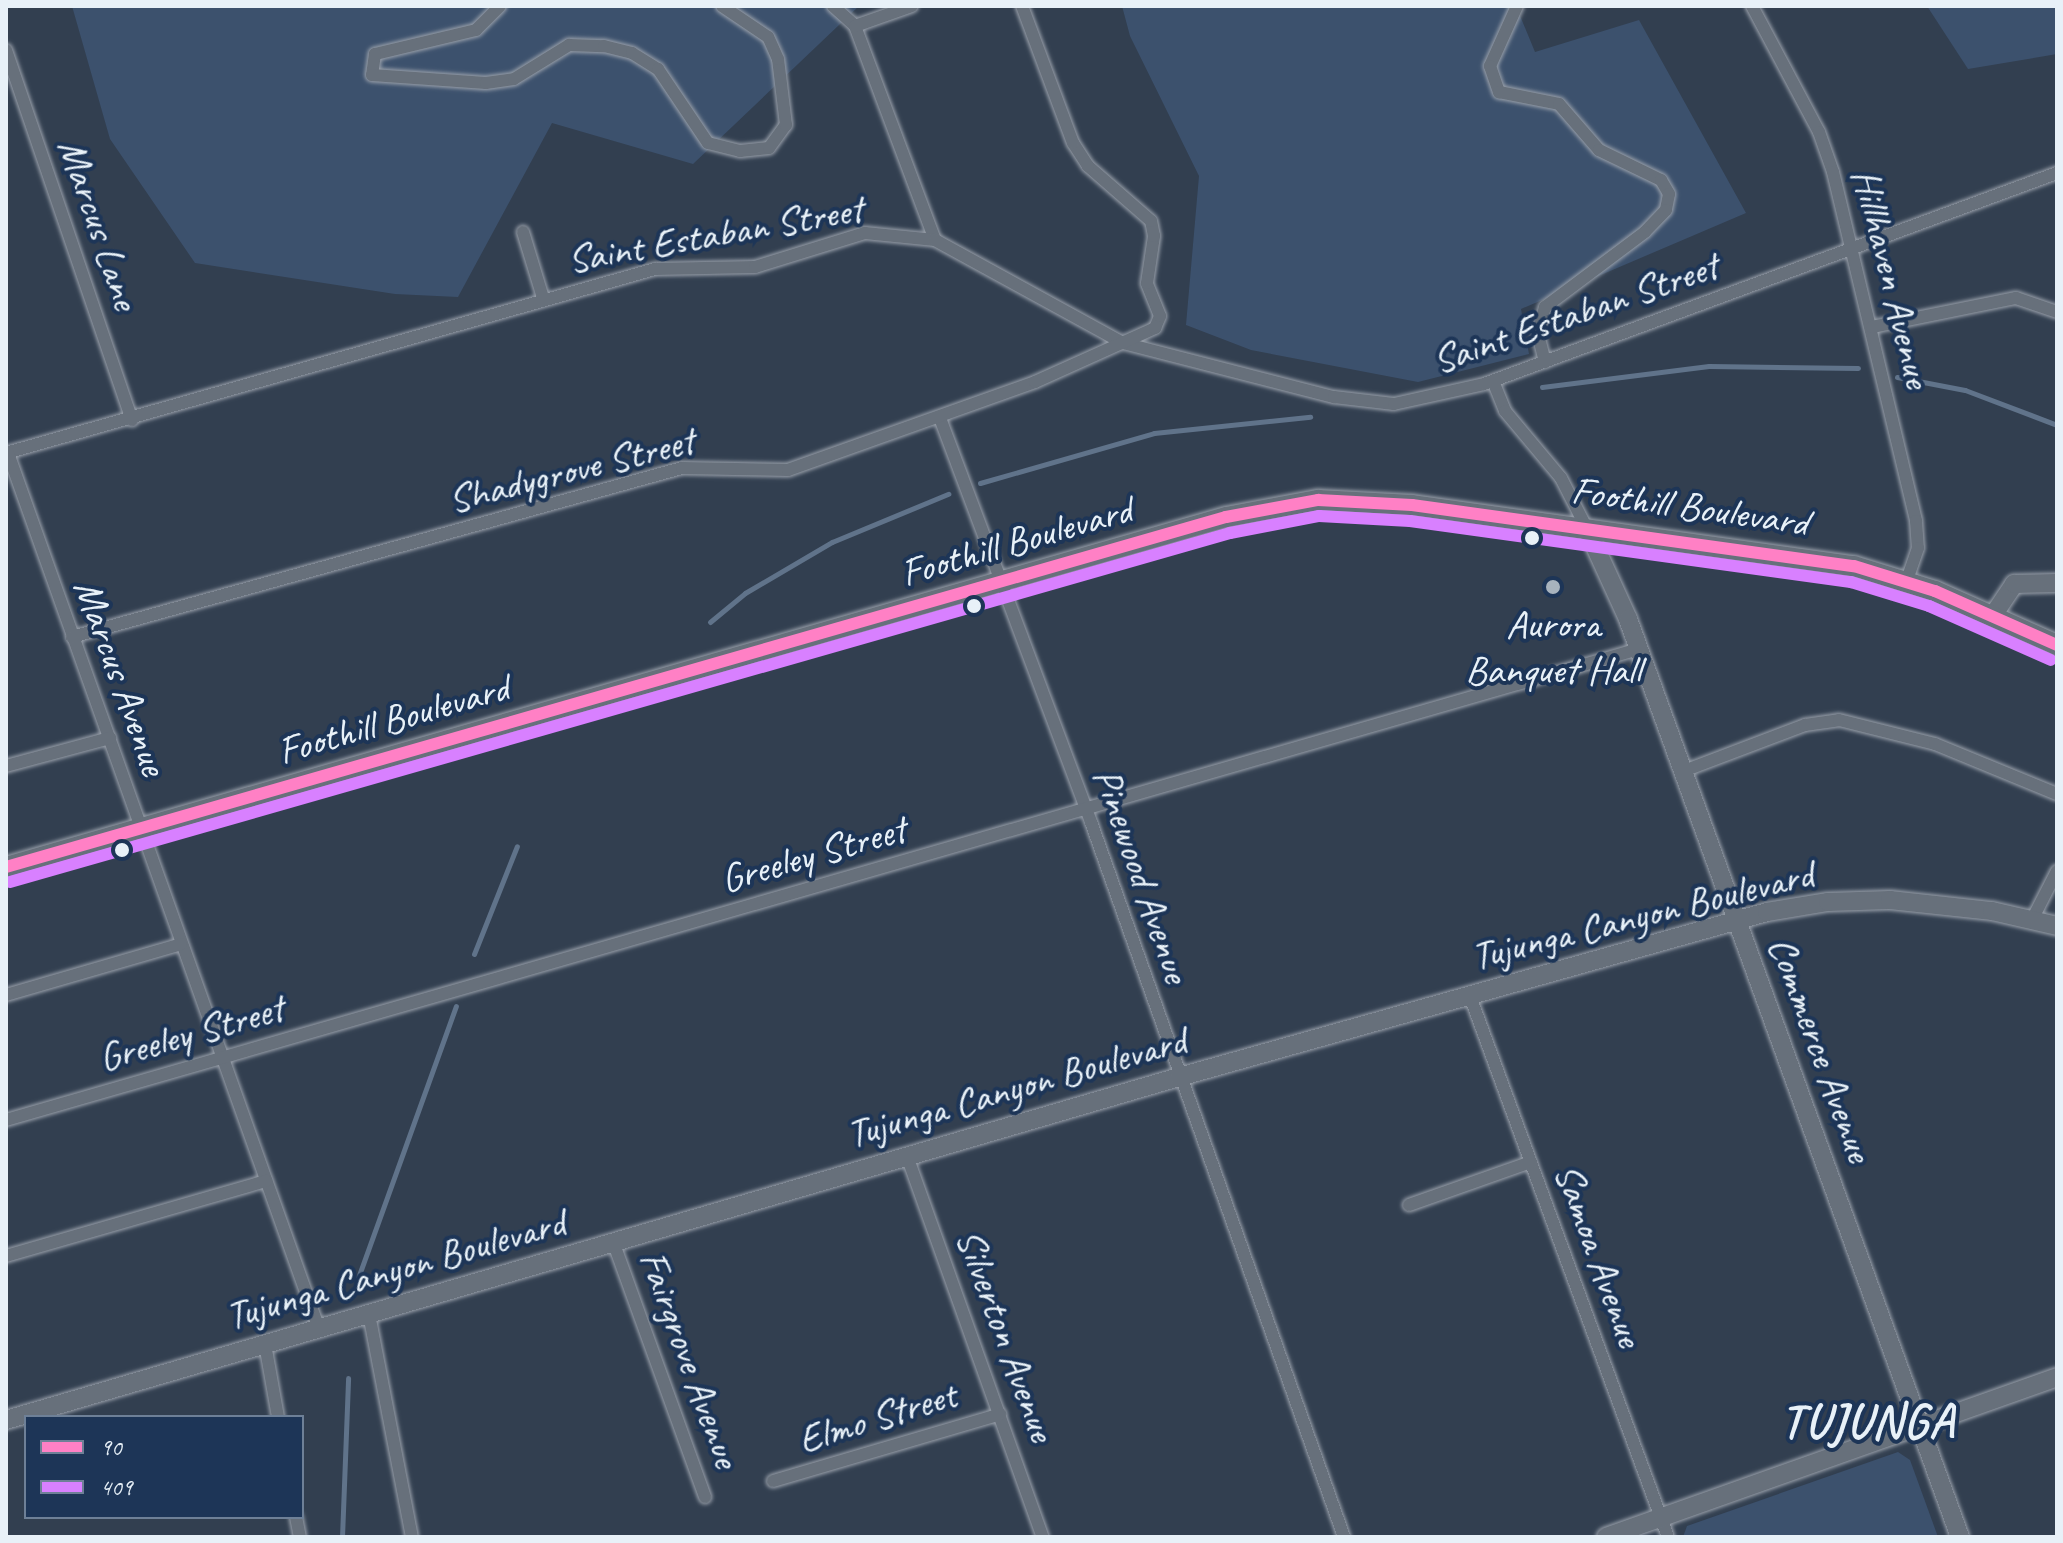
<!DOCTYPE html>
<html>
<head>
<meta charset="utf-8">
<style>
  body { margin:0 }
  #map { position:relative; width:2063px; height:1543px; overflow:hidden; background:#323f50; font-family:Caveat,sans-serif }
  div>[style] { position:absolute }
  .green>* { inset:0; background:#3c516d }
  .stream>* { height:5px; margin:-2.5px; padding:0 2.5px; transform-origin:2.5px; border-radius:2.5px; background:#60738a }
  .roads { filter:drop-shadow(0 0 2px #99a0aa) drop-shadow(0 0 2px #99a0aa) }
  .street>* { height:12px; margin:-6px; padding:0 6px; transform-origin:6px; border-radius:6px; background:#67707b }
  .secondary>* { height:18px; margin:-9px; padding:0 9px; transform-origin:9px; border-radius:9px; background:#67707b }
  .primary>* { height:20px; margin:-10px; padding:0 10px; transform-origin:10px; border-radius:10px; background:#67707b }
  .bus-1>* { height:12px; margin:-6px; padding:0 6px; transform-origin:6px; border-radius:6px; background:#ff80c5 }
  .bus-2>* { height:12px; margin:-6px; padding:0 6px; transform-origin:6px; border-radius:6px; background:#d880ff }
  .dots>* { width:22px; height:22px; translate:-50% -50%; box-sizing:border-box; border:4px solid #1d3557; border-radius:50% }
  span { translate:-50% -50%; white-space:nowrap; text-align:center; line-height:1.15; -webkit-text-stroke:8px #1d3557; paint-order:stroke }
  .street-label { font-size:40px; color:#e8f1f8 }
  .poi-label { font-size:40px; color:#e8f1f8 }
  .district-label { font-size:48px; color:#e8f1f8; font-weight:700; letter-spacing:2px }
  .frame { position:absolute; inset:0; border:8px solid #e8f1f8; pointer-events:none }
  .legend { position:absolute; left:24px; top:1415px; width:280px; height:104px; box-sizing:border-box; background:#1d3557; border:2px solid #6e8097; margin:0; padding:10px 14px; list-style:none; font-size:24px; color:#e8f1f8 }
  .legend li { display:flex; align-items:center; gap:16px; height:40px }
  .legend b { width:40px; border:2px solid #6e8097 }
</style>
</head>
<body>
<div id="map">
  <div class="green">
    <div style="clip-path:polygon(72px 6px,859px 6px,693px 164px,552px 123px,458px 297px,395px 294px,195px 263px,110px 139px)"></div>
    <div style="clip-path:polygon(1122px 6px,1516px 6px,1535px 52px,1639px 20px,1746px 213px,1521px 309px,1529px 354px,1418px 382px,1251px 350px,1186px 325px,1199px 176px,1130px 36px)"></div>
    <div style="clip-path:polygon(1927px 6px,2057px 6px,2057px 54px,1968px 69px)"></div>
    <div style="clip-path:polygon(1898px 1452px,1910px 1460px,1938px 1537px,1683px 1537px,1687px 1526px)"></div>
  </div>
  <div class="stream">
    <div style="left:1897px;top:377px;width:69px;rotate:10.8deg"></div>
    <div style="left:1965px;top:390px;width:98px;rotate:20.8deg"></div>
    <div style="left:1542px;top:387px;width:168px;rotate:-7.2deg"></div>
    <div style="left:1709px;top:366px;width:149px;rotate:0.8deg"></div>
    <div style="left:980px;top:483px;width:181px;rotate:-16deg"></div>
    <div style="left:1154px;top:433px;width:157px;rotate:-5.9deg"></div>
    <div style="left:710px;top:622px;width:45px;rotate:-39.6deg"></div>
    <div style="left:745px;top:593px;width:101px;rotate:-30.4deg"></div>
    <div style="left:832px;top:542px;width:126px;rotate:-22.5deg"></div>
    <div style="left:474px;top:954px;width:116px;rotate:-68.3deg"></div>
    <div style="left:358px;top:1278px;width:289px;rotate:-70.2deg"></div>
    <div style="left:342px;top:1537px;width:159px;rotate:-87.8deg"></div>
  </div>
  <div class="roads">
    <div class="street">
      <div style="left:500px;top:6px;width:34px;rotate:135deg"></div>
      <div style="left:476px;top:30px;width:104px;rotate:166.6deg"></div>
      <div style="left:375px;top:54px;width:21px;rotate:98deg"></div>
      <div style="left:372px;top:75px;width:114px;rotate:4deg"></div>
      <div style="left:486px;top:83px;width:28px;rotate:-8deg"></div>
      <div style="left:514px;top:79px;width:65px;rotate:-31.7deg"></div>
      <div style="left:569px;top:45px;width:35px;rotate:2deg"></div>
      <div style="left:604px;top:46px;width:29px;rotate:14deg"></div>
      <div style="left:632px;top:53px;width:31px;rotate:32deg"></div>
      <div style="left:658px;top:69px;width:89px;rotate:56deg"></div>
      <div style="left:708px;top:143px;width:33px;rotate:14deg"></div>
      <div style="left:740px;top:151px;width:29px;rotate:-6deg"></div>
      <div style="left:769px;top:148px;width:29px;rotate:-54deg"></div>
      <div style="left:786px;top:125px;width:66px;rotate:-96.9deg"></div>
      <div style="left:778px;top:59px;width:24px;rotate:-114deg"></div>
      <div style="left:768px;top:37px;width:55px;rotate:-146deg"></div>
      <div style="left:833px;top:6px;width:30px;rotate:42deg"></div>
      <div style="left:855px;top:26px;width:228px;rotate:69.5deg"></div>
      <div style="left:1517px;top:6px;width:66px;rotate:114.2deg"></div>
      <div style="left:1490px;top:66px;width:28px;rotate:71deg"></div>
      <div style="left:1499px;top:92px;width:61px;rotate:11.3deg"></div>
      <div style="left:1559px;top:104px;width:61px;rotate:49deg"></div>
      <div style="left:1599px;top:150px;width:69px;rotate:25.8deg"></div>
      <div style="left:1661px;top:180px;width:16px;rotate:60deg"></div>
      <div style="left:1669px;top:194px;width:16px;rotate:101deg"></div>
      <div style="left:1666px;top:210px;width:30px;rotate:134deg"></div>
      <div style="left:1645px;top:232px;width:125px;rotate:143.1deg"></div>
      <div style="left:1545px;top:307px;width:28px;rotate:105deg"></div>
      <div style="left:1538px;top:334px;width:29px;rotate:76deg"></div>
      <div style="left:1752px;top:6px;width:143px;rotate:62deg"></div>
      <div style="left:1819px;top:132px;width:42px;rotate:70.7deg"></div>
      <div style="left:1833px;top:172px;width:359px;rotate:76.6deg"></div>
      <div style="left:1916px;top:521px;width:27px;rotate:86deg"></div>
      <div style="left:1918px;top:548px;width:34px;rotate:109deg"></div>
      <div style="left:855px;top:26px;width:60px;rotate:-19.3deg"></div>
      <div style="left:6px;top:50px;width:391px;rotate:71.2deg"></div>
      <div style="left:523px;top:232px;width:69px;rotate:73.1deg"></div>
      <div style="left:1872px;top:327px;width:147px;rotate:-11.4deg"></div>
      <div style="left:2016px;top:298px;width:43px;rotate:18.9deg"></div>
      <div style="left:1493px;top:381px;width:32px;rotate:68deg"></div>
      <div style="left:1505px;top:411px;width:87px;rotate:50.1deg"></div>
      <div style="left:1561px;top:478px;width:57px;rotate:63deg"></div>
      <div style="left:940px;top:418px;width:431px;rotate:69.5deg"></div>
      <div style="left:1091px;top:822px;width:758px;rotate:70.51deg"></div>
      <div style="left:6px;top:453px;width:675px;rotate:-15.83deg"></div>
      <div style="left:655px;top:269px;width:100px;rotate:-1.1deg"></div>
      <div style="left:755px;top:267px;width:115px;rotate:-17.2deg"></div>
      <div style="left:865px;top:233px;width:70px;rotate:5.7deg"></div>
      <div style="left:935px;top:240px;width:214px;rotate:28.7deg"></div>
      <div style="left:1123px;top:343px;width:218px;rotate:14.4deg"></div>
      <div style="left:1334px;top:397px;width:60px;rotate:6.7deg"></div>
      <div style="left:1394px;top:404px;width:92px;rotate:-12.5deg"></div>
      <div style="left:1484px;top:384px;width:611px;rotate:-20.22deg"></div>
      <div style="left:8px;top:453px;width:930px;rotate:70.45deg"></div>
      <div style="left:72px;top:637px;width:633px;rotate:-15.49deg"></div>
      <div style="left:682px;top:468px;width:106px;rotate:1.1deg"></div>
      <div style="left:788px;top:470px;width:262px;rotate:-19.6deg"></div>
      <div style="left:1035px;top:382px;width:132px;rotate:-24.2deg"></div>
      <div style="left:1155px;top:328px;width:13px;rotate:-67deg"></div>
      <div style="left:1160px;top:316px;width:35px;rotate:-112deg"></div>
      <div style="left:1147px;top:283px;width:48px;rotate:-81.5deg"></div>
      <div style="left:1154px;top:236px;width:15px;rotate:-101deg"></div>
      <div style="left:1151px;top:221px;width:84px;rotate:-138.9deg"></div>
      <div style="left:1088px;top:166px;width:27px;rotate:-123deg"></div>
      <div style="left:1073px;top:143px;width:146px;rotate:-110.4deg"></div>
      <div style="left:6px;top:766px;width:108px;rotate:-15.1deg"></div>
      <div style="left:1681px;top:772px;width:133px;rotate:-20.8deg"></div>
      <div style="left:1805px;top:725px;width:34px;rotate:-8deg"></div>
      <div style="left:1839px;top:720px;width:99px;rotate:14deg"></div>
      <div style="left:1935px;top:744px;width:132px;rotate:22.3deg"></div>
      <div style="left:2032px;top:920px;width:55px;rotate:-63deg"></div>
      <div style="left:6px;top:995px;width:182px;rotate:-16.2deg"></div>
      <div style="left:1470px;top:996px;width:576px;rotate:69.9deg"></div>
      <div style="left:6px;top:1120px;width:1700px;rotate:-16.09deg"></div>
      <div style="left:907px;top:1156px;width:405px;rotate:70.4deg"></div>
      <div style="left:1409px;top:1205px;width:129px;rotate:-19.4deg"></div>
      <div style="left:614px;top:1244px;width:269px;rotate:70.2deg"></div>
      <div style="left:6px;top:1256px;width:271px;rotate:-16.1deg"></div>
      <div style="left:369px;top:1314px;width:227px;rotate:79.1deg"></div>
      <div style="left:265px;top:1344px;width:74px;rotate:79.9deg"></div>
      <div style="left:773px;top:1481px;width:237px;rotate:-16.4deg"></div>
      <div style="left:296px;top:1517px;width:20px;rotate:79deg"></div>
    </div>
    <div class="secondary">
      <div style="left:1587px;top:529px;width:99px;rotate:65.5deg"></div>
      <div style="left:1628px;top:619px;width:976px;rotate:70.12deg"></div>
      <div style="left:1992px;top:617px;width:40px;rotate:-56deg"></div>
      <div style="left:2014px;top:584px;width:43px;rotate:-1.3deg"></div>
      <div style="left:6px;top:1420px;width:1222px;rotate:-16.3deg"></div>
      <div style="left:1179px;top:1077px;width:611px;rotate:-15.67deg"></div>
      <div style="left:1767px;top:912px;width:62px;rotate:-9.3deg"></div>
      <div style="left:1828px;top:902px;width:62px;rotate:-1.8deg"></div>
      <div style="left:1890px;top:900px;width:103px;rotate:6.2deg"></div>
      <div style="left:1992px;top:911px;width:67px;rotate:13deg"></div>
      <div style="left:1606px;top:1537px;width:479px;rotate:-19.5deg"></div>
    </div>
    <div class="primary">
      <div style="left:6px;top:867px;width:1269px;rotate:-16.01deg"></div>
      <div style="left:1226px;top:517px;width:94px;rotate:-10.5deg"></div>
      <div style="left:1318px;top:500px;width:94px;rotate:3deg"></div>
      <div style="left:1412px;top:505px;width:446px;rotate:7.9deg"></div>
      <div style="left:1854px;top:566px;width:85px;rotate:17.2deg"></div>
      <div style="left:1935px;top:591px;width:133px;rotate:23.9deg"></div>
    </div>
  </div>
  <div class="bus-1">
    <div style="left:6px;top:867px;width:1269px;rotate:-16.01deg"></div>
    <div style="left:1226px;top:517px;width:94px;rotate:-10.5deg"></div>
    <div style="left:1318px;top:500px;width:94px;rotate:3deg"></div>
    <div style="left:1412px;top:505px;width:446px;rotate:7.9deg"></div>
    <div style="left:1854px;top:566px;width:85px;rotate:17.2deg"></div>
    <div style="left:1935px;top:591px;width:133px;rotate:23.9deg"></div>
  </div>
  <div class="bus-2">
    <div style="left:10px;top:882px;width:1269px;rotate:-15.96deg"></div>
    <div style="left:1230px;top:533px;width:91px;rotate:-10.8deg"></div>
    <div style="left:1319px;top:516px;width:91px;rotate:3.1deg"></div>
    <div style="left:1410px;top:521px;width:445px;rotate:7.9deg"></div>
    <div style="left:1851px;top:582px;width:82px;rotate:17.1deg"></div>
    <div style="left:1929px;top:606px;width:133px;rotate:23.9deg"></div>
  </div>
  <div class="dots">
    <div style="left:1532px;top:538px;background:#e8f1f8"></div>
    <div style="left:1553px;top:587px;background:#a8b3bd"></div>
    <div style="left:974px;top:606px;background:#e8f1f8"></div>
    <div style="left:122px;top:850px;background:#e8f1f8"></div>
  </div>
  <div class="street-label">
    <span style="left:99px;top:224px;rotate:71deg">Marcus Lane</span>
    <span style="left:715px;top:234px;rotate:-10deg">Saint Estaban Street</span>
    <span style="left:1892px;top:278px;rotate:76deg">Hillhaven Avenue</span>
    <span style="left:1575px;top:313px;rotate:-19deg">Saint Estaban Street</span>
    <span style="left:571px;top:470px;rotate:-14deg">Shadygrove Street</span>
    <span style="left:1690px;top:506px;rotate:8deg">Foothill Boulevard</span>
    <span style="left:1016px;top:541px;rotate:-16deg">Foothill Boulevard</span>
    <span style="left:121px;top:677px;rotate:70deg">Marcus Avenue</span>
    <span style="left:393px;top:719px;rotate:-16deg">Foothill Boulevard</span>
    <span style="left:813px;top:854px;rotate:-16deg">Greeley Street</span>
    <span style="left:1142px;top:875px;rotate:71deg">Pinewood Avenue</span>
    <span style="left:1642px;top:915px;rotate:-14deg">Tujunga Canyon Boulevard</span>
    <span style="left:191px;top:1033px;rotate:-16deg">Greeley Street</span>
    <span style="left:1821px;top:1049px;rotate:70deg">Commerce Avenue</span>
    <span style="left:1016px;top:1087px;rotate:-16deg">Tujunga Canyon Boulevard</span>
    <span style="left:1599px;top:1255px;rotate:70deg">Samoa Avenue</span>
    <span style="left:395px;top:1269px;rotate:-16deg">Tujunga Canyon Boulevard</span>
    <span style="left:1006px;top:1335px;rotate:70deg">Silverton Avenue</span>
    <span style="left:690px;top:1359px;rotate:70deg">Fairgrove Avenue</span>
    <span style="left:877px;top:1417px;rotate:-17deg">Elmo Street</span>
  </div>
  <div class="poi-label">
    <span style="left:1553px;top:647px">Aurora<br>Banquet Hall</span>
  </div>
  <div class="district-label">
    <span style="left:1868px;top:1422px">TUJUNGA</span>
  </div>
  <div class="frame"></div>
  <ul class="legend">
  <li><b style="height:10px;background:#ff80c5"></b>90</li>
  <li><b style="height:10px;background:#d880ff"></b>409</li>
  </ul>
</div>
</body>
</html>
